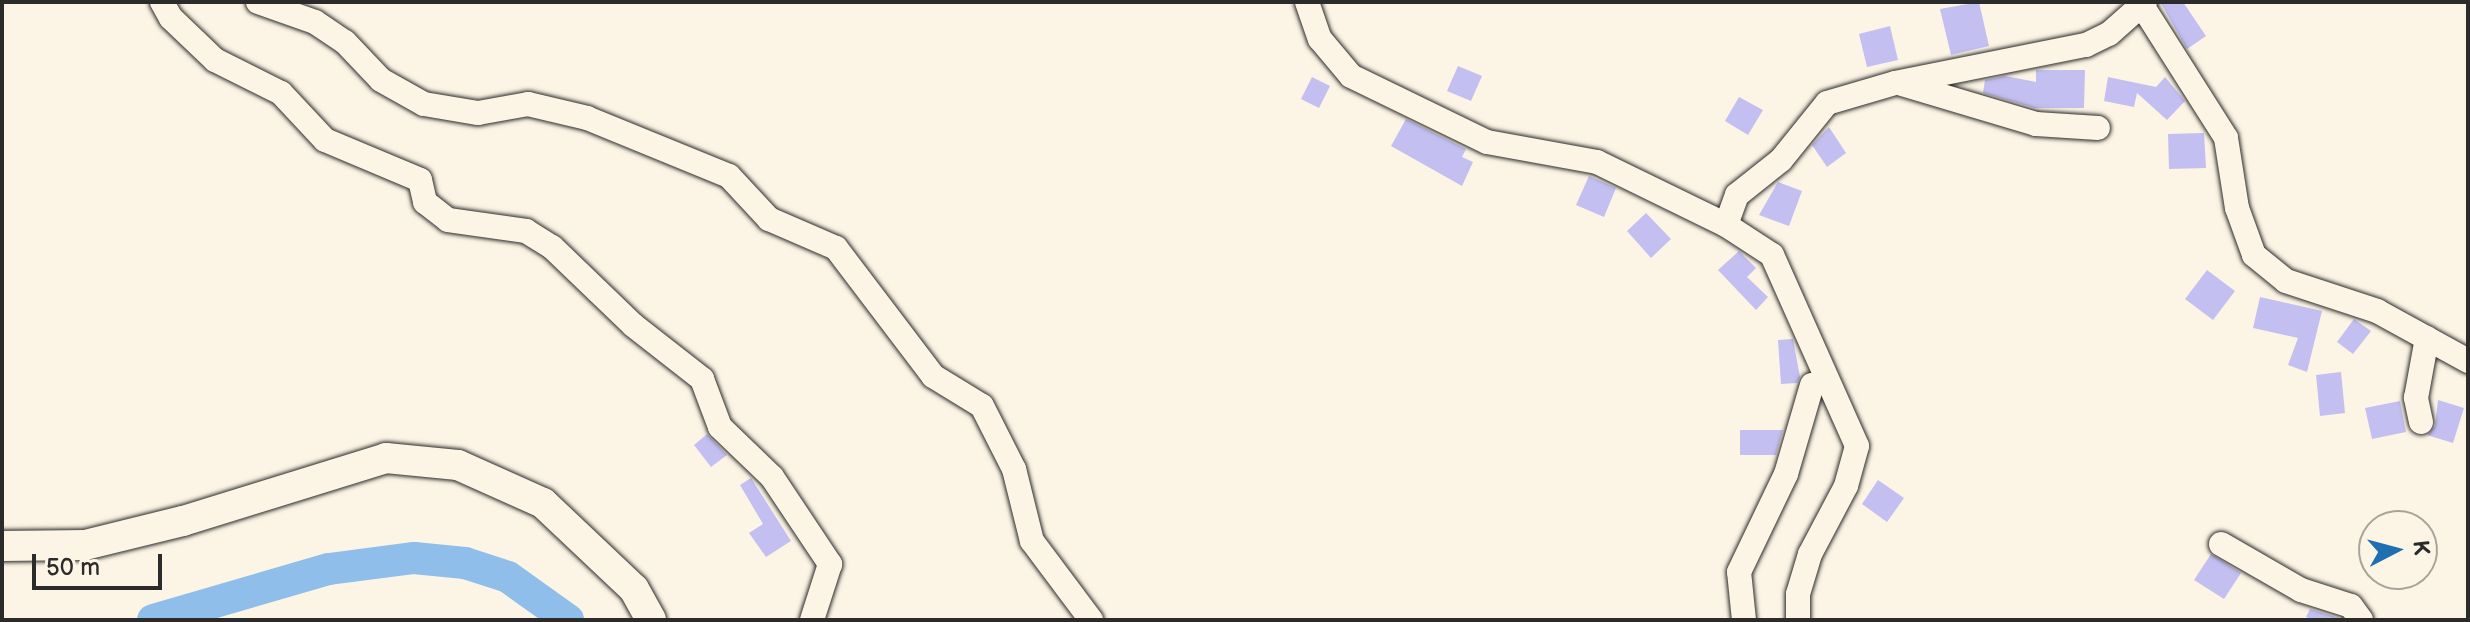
<!DOCTYPE html>
<html>
<head>
<meta charset="utf-8">
<style>
  body { margin:0 }
  #map { position:relative; width:2470px; height:622px; overflow:hidden; background:#fcf5e5; font-family:"Balsamiq Sans",sans-serif }
  div>[style] { position:absolute }
  .river>* { height:32px; margin:-16px; padding:0 16px; transform-origin:16px; border-radius:16px; background:#8ebee9 }
  .building>* { inset:0; background:#c3bff1 }
  .roads { filter:drop-shadow(0 0 2px #2b2b2b) drop-shadow(0 0 2px #2b2b2b) }
  .minor>* { height:24px; margin:-12px; padding:0 12px; transform-origin:12px; border-radius:12px; background:#fcf5e5 }
  .major>* { height:30px; margin:-15px; padding:0 15px; transform-origin:15px; border-radius:15px; background:#fcf5e5 }
  span { translate:-50% -50%; white-space:nowrap; text-align:center; line-height:1.15; -webkit-text-stroke:6px #fcf5e5; paint-order:stroke }
  .frame { position:absolute; inset:0; border:4px solid #2b2b2b; pointer-events:none }
  .north { position:absolute; left:2358px; top:510px; width:80px; height:80px; box-sizing:border-box; background:#fcf5e5; border:2px solid #a8a49b; border-radius:50%; rotate:84deg; font-size:22px; font-weight:700; line-height:32px; text-align:center; color:#2b2b2b }
  .north::after { content:''; display:block; margin:auto; width:28px; height:36px; background:#1f6fb2; clip-path:polygon(50% 0,100% 100%,50% 72%,0 100%) }
  .scale { position:absolute; left:32px; top:554px; width:130px; height:36px; box-sizing:border-box; border:4px solid #2b2b2b; border-top:0; padding-left:10px; font-size:24px; line-height:28px; white-space:nowrap; color:#2b2b2b; -webkit-text-stroke:6px #fcf5e5; paint-order:stroke }
</style>
</head>
<body>
<div id="map">
  <div class="river">
    <div style="left:153px;top:620px;width:183px;rotate:-16.2deg"></div>
    <div style="left:329px;top:569px;width:86px;rotate:-7.4deg"></div>
    <div style="left:414px;top:558px;width:51px;rotate:5.6deg"></div>
    <div style="left:465px;top:563px;width:45px;rotate:18deg"></div>
    <div style="left:508px;top:577px;width:74px;rotate:35.6deg"></div>
  </div>
  <div class="building">
    <div style="clip-path:polygon(1979px 2px,1989px 46px,1951px 55px,1940px 9px)"></div>
    <div style="clip-path:polygon(2160px 2px,2183px 2px,2206px 36px,2187px 49px)"></div>
    <div style="clip-path:polygon(1890px 26px,1898px 60px,1867px 67px,1859px 34px)"></div>
    <div style="clip-path:polygon(1458px 66px,1482px 76px,1471px 101px,1447px 91px)"></div>
    <div style="clip-path:polygon(2036px 70px,2085px 70px,2084px 108px,2035px 108px,1983px 93px,1985px 80px,2005px 76px,2036px 82px)"></div>
    <div style="clip-path:polygon(1312px 77px,1330px 86px,1319px 108px,1301px 99px)"></div>
    <div style="clip-path:polygon(2108px 77px,2156px 87px,2165px 77px,2185px 101px,2167px 120px,2137px 93px,2134px 107px,2104px 101px)"></div>
    <div style="clip-path:polygon(1739px 97px,1763px 110px,1748px 135px,1725px 121px)"></div>
    <div style="clip-path:polygon(1406px 119px,1466px 149px,1462px 157px,1473px 162px,1462px 186px,1391px 146px)"></div>
    <div style="clip-path:polygon(1829px 127px,1846px 153px,1827px 167px,1812px 145px)"></div>
    <div style="clip-path:polygon(2204px 133px,2206px 168px,2169px 169px,2168px 134px)"></div>
    <div style="clip-path:polygon(1589px 176px,1616px 188px,1604px 217px,1576px 205px)"></div>
    <div style="clip-path:polygon(1778px 182px,1802px 191px,1789px 226px,1759px 215px)"></div>
    <div style="clip-path:polygon(1646px 213px,1671px 239px,1651px 258px,1627px 231px)"></div>
    <div style="clip-path:polygon(1739px 251px,1756px 268px,1747px 277px,1768px 297px,1756px 310px,1718px 270px)"></div>
    <div style="clip-path:polygon(2207px 270px,2235px 291px,2213px 320px,2185px 299px)"></div>
    <div style="clip-path:polygon(2260px 297px,2322px 311px,2307px 372px,2288px 365px,2298px 338px,2253px 328px)"></div>
    <div style="clip-path:polygon(2354px 319px,2371px 331px,2353px 354px,2337px 342px)"></div>
    <div style="clip-path:polygon(1793px 339px,1800px 377px,1797px 383px,1781px 384px,1778px 340px)"></div>
    <div style="clip-path:polygon(2341px 372px,2345px 413px,2320px 416px,2316px 375px)"></div>
    <div style="clip-path:polygon(2438px 400px,2464px 408px,2453px 443px,2427px 435px,2435px 426px)"></div>
    <div style="clip-path:polygon(2400px 401px,2406px 432px,2372px 439px,2365px 408px)"></div>
    <div style="clip-path:polygon(1740px 430px,1783px 430px,1776px 455px,1740px 455px)"></div>
    <div style="clip-path:polygon(707px 434px,727px 455px,711px 467px,694px 445px)"></div>
    <div style="clip-path:polygon(751px 478px,791px 541px,766px 557px,749px 533px,763px 524px,740px 485px)"></div>
    <div style="clip-path:polygon(1878px 480px,1904px 498px,1887px 522px,1862px 504px)"></div>
    <div style="clip-path:polygon(2211px 554px,2241px 573px,2224px 599px,2194px 580px)"></div>
    <div style="clip-path:polygon(2310px 609px,2342px 619px,2343px 620px,2314px 620px,2306px 617px)"></div>
  </div>
  <div class="roads">
    <div class="minor">
      <div style="left:162px;top:2px;width:18px;rotate:61deg"></div>
      <div style="left:171px;top:18px;width:61px;rotate:43.7deg"></div>
      <div style="left:215px;top:60px;width:74px;rotate:26.6deg"></div>
      <div style="left:281px;top:93px;width:64px;rotate:46.9deg"></div>
      <div style="left:325px;top:140px;width:103px;rotate:22.8deg"></div>
      <div style="left:420px;top:180px;width:23px;rotate:77deg"></div>
      <div style="left:425px;top:202px;width:29px;rotate:38deg"></div>
      <div style="left:448px;top:220px;width:79px;rotate:8deg"></div>
      <div style="left:526px;top:231px;width:31px;rotate:32deg"></div>
      <div style="left:552px;top:247px;width:112px;rotate:43.9deg"></div>
      <div style="left:633px;top:325px;width:88px;rotate:38deg"></div>
      <div style="left:702px;top:379px;width:51px;rotate:69.4deg"></div>
      <div style="left:720px;top:427px;width:72px;rotate:43.9deg"></div>
      <div style="left:772px;top:477px;width:105px;rotate:56.3deg"></div>
      <div style="left:830px;top:564px;width:59px;rotate:107.8deg"></div>
      <div style="left:258px;top:2px;width:60px;rotate:19.3deg"></div>
      <div style="left:315px;top:22px;width:36px;rotate:34deg"></div>
      <div style="left:345px;top:42px;width:52px;rotate:46.5deg"></div>
      <div style="left:381px;top:80px;width:49px;rotate:29.2deg"></div>
      <div style="left:424px;top:104px;width:55px;rotate:9.5deg"></div>
      <div style="left:478px;top:113px;width:51px;rotate:-10.2deg"></div>
      <div style="left:528px;top:104px;width:61px;rotate:13.3deg"></div>
      <div style="left:587px;top:118px;width:153px;rotate:22.2deg"></div>
      <div style="left:729px;top:176px;width:59px;rotate:47.1deg"></div>
      <div style="left:769px;top:219px;width:73px;rotate:23.4deg"></div>
      <div style="left:836px;top:248px;width:161px;rotate:52.8deg"></div>
      <div style="left:933px;top:376px;width:57px;rotate:31.5deg"></div>
      <div style="left:982px;top:406px;width:71px;rotate:63.1deg"></div>
      <div style="left:1014px;top:469px;width:74px;rotate:76deg"></div>
      <div style="left:1032px;top:541px;width:99px;rotate:53.2deg"></div>
      <div style="left:1307px;top:2px;width:39px;rotate:71deg"></div>
      <div style="left:1320px;top:39px;width:48px;rotate:50deg"></div>
      <div style="left:1351px;top:76px;width:151px;rotate:25.9deg"></div>
      <div style="left:1487px;top:142px;width:112px;rotate:10.3deg"></div>
      <div style="left:1597px;top:162px;width:144px;rotate:26deg"></div>
      <div style="left:1726px;top:225px;width:55px;rotate:33.1deg"></div>
      <div style="left:1772px;top:255px;width:209px;rotate:66deg"></div>
      <div style="left:1857px;top:446px;width:41px;rotate:105.4deg"></div>
      <div style="left:1846px;top:486px;width:77px;rotate:117.9deg"></div>
      <div style="left:1810px;top:554px;width:42px;rotate:106.7deg"></div>
      <div style="left:1798px;top:594px;width:26px;rotate:90deg"></div>
      <div style="left:2143px;top:7px;width:155px;rotate:57.6deg"></div>
      <div style="left:2226px;top:138px;width:71px;rotate:81.1deg"></div>
      <div style="left:2237px;top:208px;width:50px;rotate:70.1deg"></div>
      <div style="left:2254px;top:255px;width:41px;rotate:39.1deg"></div>
      <div style="left:2286px;top:281px;width:96px;rotate:18.2deg"></div>
      <div style="left:2377px;top:311px;width:104px;rotate:28.8deg"></div>
      <div style="left:1902px;top:84px;width:140px;rotate:16.6deg"></div>
      <div style="left:2036px;top:124px;width:62px;rotate:3.7deg"></div>
      <div style="left:1726px;top:225px;width:32px;rotate:-70deg"></div>
      <div style="left:1737px;top:195px;width:56px;rotate:-38.5deg"></div>
      <div style="left:1781px;top:160px;width:73px;rotate:-51.1deg"></div>
      <div style="left:1827px;top:103px;width:71px;rotate:-16.4deg"></div>
      <div style="left:1895px;top:83px;width:195px;rotate:-11.3deg"></div>
      <div style="left:2086px;top:45px;width:25px;rotate:-26deg"></div>
      <div style="left:2109px;top:34px;width:48px;rotate:-41.6deg"></div>
      <div style="left:2421px;top:422px;width:25px;rotate:-102deg"></div>
      <div style="left:2416px;top:398px;width:61px;rotate:-79.6deg"></div>
      <div style="left:2221px;top:544px;width:92px;rotate:29.9deg"></div>
      <div style="left:2301px;top:590px;width:52px;rotate:17.7deg"></div>
      <div style="left:2351px;top:606px;width:17px;rotate:54deg"></div>
      <div style="left:1744px;top:620px;width:48px;rotate:-95.9deg"></div>
      <div style="left:1739px;top:572px;width:109px;rotate:-64.4deg"></div>
      <div style="left:1786px;top:474px;width:93px;rotate:-73.7deg"></div>
    </div>
    <div class="major">
      <div style="left:2px;top:546px;width:83px;rotate:-0.7deg"></div>
      <div style="left:85px;top:545px;width:101px;rotate:-13.8deg"></div>
      <div style="left:183px;top:521px;width:213px;rotate:-17.2deg"></div>
      <div style="left:386px;top:458px;width:72px;rotate:5.6deg"></div>
      <div style="left:458px;top:465px;width:93px;rotate:24.1deg"></div>
      <div style="left:543px;top:503px;width:125px;rotate:43.4deg"></div>
      <div style="left:634px;top:589px;width:35px;rotate:61deg"></div>
    </div>
  </div>
  <div class="frame"></div>
  <div class="north">K</div>
  <div class="scale">50 m</div>
</div>
</body>
</html>
